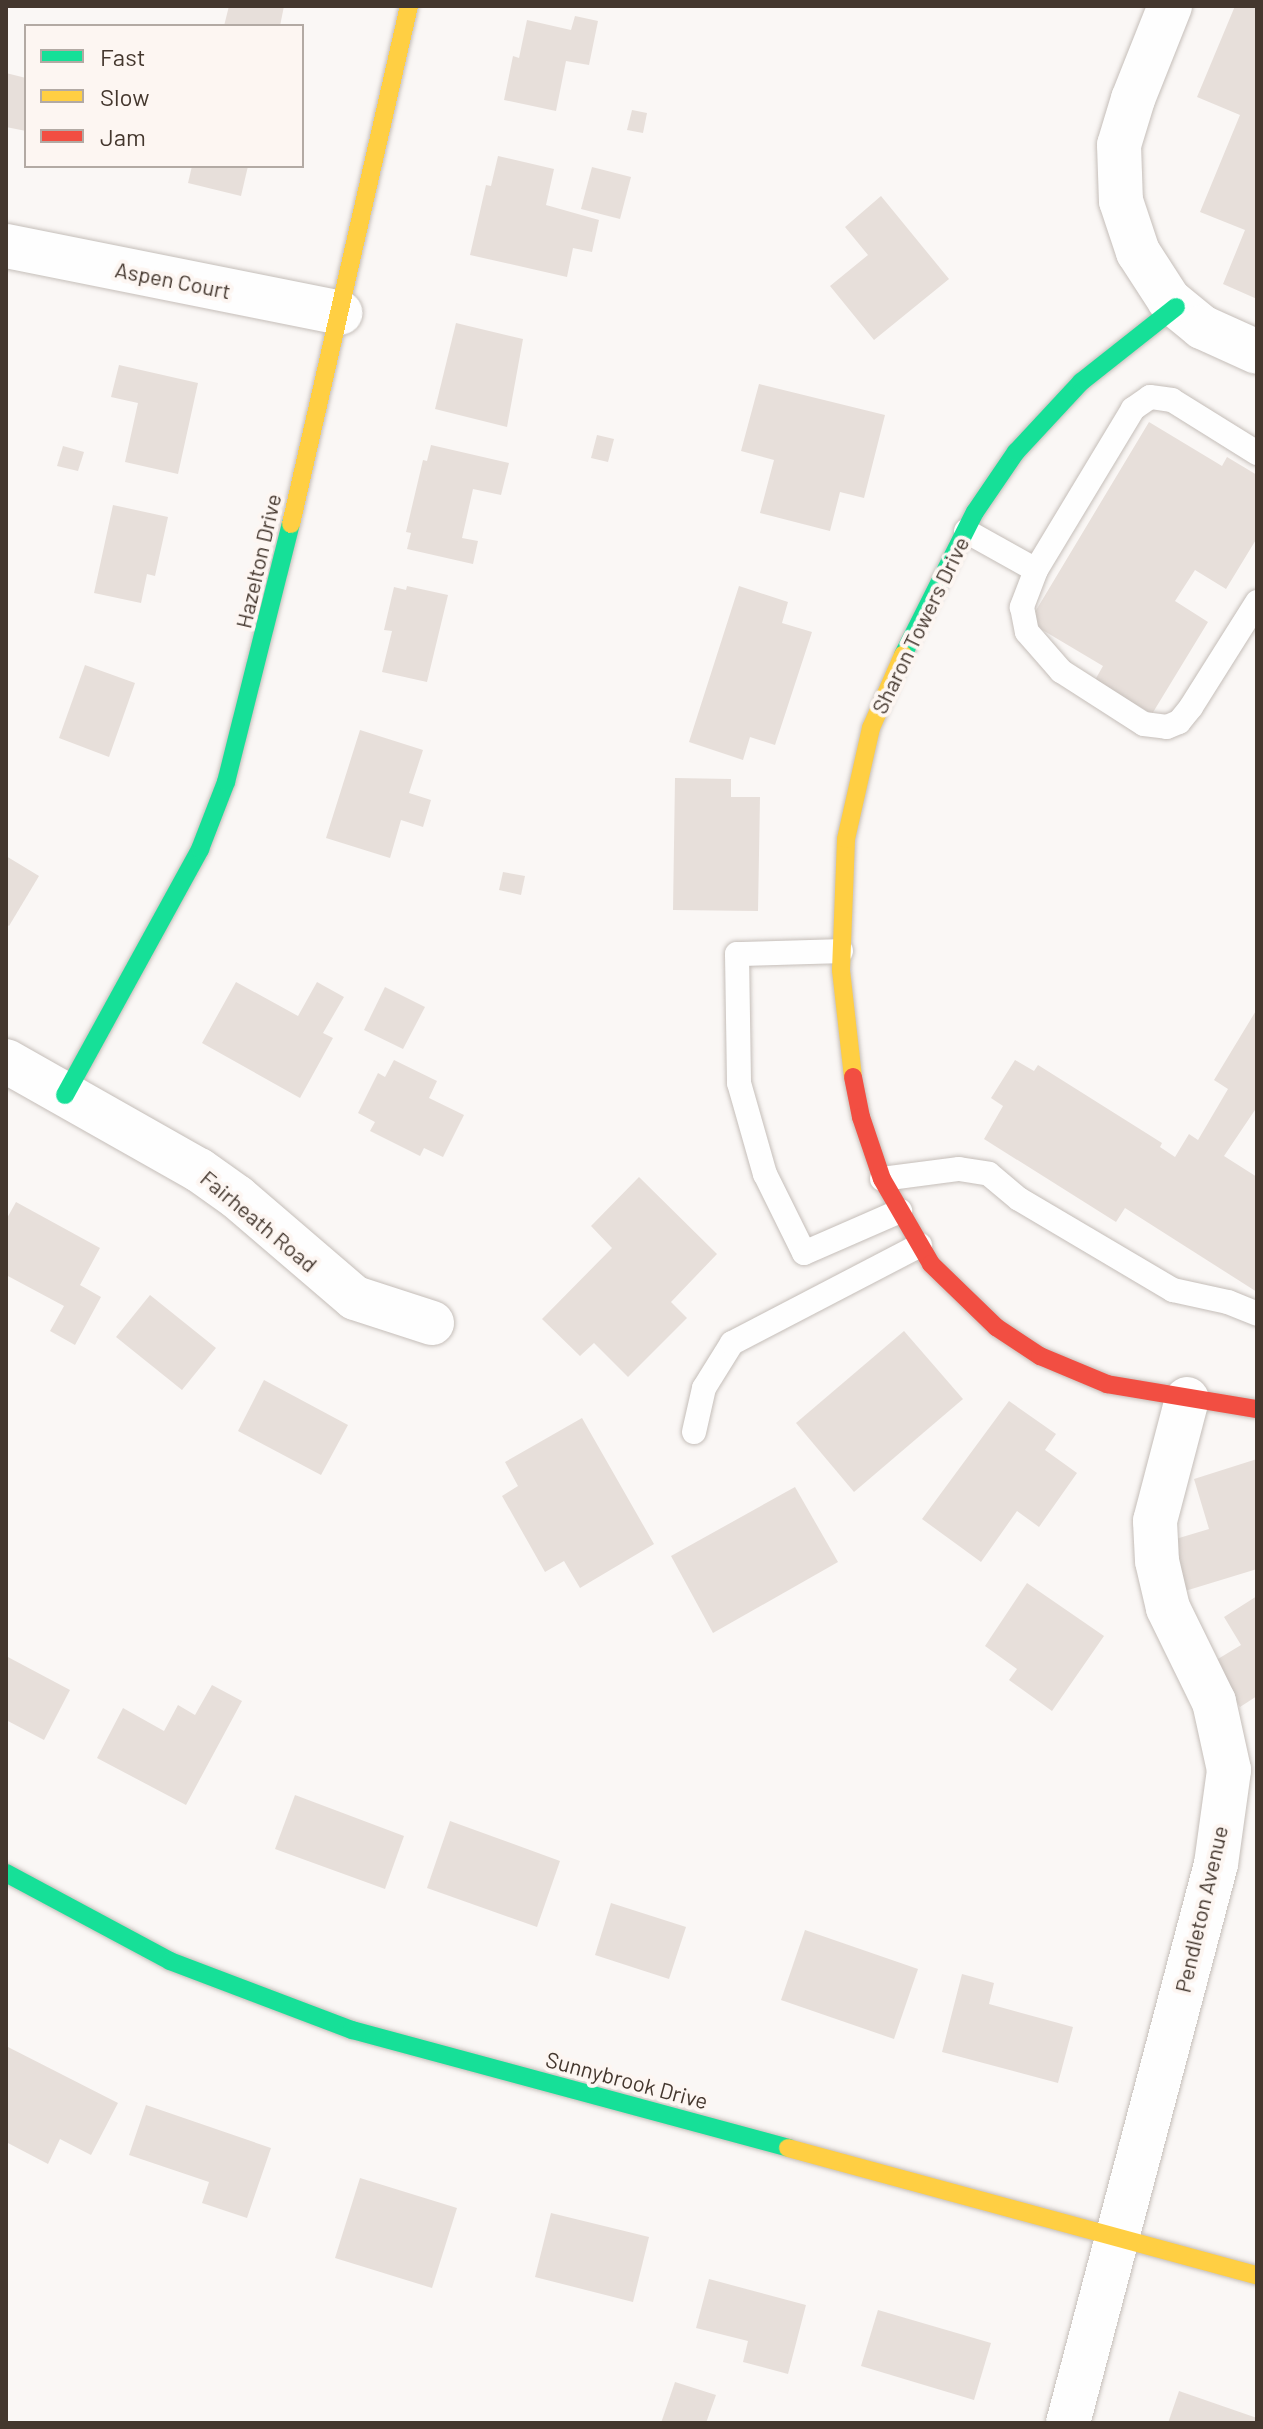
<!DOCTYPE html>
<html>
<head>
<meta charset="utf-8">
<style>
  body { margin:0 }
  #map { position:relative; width:1263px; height:2429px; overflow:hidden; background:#faf7f5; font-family:Barlow,sans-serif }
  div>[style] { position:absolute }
  .building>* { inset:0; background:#e7dfda }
  .roads { filter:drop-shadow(0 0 2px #c5beb9) drop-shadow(0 0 2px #c5beb9) }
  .lane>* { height:24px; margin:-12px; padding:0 12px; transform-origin:12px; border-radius:12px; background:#fefefe }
  .street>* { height:44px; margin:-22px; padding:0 22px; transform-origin:22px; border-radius:22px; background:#fefefe }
  .fast>* { height:18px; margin:-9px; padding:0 9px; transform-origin:9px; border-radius:9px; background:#16e098 }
  .slow>* { height:18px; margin:-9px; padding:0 9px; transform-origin:9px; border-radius:9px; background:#ffcf43 }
  .jam>* { height:18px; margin:-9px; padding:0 9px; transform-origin:9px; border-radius:9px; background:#f24e42 }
  span { translate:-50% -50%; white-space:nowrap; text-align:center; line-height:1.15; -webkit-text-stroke:8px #fdf6f2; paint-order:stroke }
  .street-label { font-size:22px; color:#44372e }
  .frame { position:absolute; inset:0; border:8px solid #44372e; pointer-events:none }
  .legend { position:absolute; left:24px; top:24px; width:280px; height:144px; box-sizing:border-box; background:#fdf6f2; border:2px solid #b3aaa4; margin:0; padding:10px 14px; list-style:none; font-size:24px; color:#44372e }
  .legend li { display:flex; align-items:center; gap:16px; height:40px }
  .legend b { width:40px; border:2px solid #b3aaa4 }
</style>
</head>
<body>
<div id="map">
  <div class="building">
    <div style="clip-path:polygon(229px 6px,284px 6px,280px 26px,224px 26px)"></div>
    <div style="clip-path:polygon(1235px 6px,1257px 6px,1257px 299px,1223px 284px,1245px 230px,1200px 212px,1240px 115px,1197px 97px)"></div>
    <div style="clip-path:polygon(575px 16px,598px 21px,589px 65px,566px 61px,556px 111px,504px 100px,513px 56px,519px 58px,527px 20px,571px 30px)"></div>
    <div style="clip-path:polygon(6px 73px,26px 78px,26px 131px,6px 127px)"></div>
    <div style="clip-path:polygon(632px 110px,647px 113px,643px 133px,627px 130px)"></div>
    <div style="clip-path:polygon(498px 156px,554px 169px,546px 205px,599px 220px,592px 252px,573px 248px,567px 277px,470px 255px,486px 185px,491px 186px)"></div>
    <div style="clip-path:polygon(192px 166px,248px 166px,241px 196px,188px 183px)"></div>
    <div style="clip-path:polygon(592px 167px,631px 177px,620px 219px,581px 209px)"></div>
    <div style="clip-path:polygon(881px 196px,949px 279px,874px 340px,830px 286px,868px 255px,845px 227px)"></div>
    <div style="clip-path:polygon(456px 323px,523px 339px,507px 427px,435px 409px)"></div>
    <div style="clip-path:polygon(119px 365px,198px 383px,178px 474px,125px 462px,138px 403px,111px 397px)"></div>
    <div style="clip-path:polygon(759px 384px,885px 415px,864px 498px,840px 492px,830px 531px,760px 513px,774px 460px,741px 451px)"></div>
    <div style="clip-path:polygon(1149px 422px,1222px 466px,1227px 457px,1257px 475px,1257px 538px,1226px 589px,1195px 570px,1175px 601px,1208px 622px,1152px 714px,1095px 680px,1103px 666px,1029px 622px)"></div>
    <div style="clip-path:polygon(597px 435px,614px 439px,608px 462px,591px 458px)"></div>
    <div style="clip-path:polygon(431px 445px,509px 463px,501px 495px,473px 489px,462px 538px,478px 541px,473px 564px,407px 549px,411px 533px,406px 532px,423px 460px,427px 461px)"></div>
    <div style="clip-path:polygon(63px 446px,84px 452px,78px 471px,57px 466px)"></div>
    <div style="clip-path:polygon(113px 505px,168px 517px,155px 576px,147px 574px,141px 603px,94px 593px)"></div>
    <div style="clip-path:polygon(407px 586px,448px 595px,427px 682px,382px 672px,392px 631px,384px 630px,394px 587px,406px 590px)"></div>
    <div style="clip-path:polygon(739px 586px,788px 602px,782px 623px,812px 632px,775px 745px,750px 737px,743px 760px,689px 742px)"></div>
    <div style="clip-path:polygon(85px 665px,135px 683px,109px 757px,59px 738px)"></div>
    <div style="clip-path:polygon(360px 730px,423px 750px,409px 793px,431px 800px,423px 827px,401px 820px,390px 858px,326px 838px)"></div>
    <div style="clip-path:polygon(675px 778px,731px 779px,731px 797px,760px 797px,758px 911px,673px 910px)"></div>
    <div style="clip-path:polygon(6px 856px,39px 876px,9px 926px,6px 924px)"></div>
    <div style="clip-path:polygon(503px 872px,525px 876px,521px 895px,499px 890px)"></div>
    <div style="clip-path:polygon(236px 982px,298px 1016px,317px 982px,344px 997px,323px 1033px,333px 1038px,300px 1098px,202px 1043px)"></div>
    <div style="clip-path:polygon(385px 987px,425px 1007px,403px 1049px,364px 1030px)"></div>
    <div style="clip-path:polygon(1257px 1009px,1257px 1107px,1224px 1156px,1257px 1177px,1257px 1292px,1125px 1208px,1116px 1222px,984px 1139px,1003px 1106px,991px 1098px,1015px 1060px,1034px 1071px,1038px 1065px,1162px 1143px,1160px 1147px,1175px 1157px,1189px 1134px,1198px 1140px,1228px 1089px,1214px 1080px)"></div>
    <div style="clip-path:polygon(394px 1060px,437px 1081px,429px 1098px,464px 1115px,443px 1157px,424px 1148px,420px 1156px,370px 1131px,375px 1122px,358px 1113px,378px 1073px,385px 1077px)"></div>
    <div style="clip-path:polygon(639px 1177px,717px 1254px,671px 1302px,687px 1318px,628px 1377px,594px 1343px,580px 1356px,542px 1319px,612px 1248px,591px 1226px)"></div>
    <div style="clip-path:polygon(16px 1202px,100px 1248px,80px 1285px,101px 1297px,75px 1345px,50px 1331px,64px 1306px,6px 1275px,6px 1220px)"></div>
    <div style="clip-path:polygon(150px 1295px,216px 1348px,182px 1390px,116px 1337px)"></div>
    <div style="clip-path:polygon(904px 1331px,963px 1399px,854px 1492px,796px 1423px)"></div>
    <div style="clip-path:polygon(264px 1380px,348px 1425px,321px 1475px,238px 1431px)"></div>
    <div style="clip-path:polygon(1009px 1401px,1056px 1434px,1045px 1450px,1077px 1473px,1039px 1527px,1017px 1511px,981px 1562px,922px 1519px)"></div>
    <div style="clip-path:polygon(582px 1418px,654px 1544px,580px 1588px,564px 1561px,545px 1572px,502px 1496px,518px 1486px,505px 1462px)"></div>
    <div style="clip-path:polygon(1257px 1459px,1257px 1569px,1185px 1591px,1169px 1541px,1209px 1529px,1194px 1479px)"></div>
    <div style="clip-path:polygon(795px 1487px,838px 1562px,713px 1633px,671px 1556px)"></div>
    <div style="clip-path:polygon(1027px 1583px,1104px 1636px,1052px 1711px,1009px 1680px,1017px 1669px,985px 1646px)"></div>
    <div style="clip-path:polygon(1257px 1596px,1257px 1696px,1240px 1707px,1213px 1662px,1241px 1645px,1224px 1617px)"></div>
    <div style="clip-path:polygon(6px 1656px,70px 1690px,44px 1740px,6px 1720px)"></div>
    <div style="clip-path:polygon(212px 1685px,242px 1701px,186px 1805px,97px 1758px,123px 1708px,164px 1731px,178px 1705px,195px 1715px)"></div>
    <div style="clip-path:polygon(295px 1795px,404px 1836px,385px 1889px,275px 1849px)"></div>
    <div style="clip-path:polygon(450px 1821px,560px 1861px,537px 1927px,427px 1888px)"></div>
    <div style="clip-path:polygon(611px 1903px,686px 1927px,669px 1979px,595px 1955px)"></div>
    <div style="clip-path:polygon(805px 1930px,918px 1969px,894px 2039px,781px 2000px)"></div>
    <div style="clip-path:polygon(962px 1974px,994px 1983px,989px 2004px,1073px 2027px,1058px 2083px,942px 2052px)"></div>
    <div style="clip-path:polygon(6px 2046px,118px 2103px,91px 2155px,60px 2139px,48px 2164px,6px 2142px)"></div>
    <div style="clip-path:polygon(146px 2105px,271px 2148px,247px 2218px,202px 2203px,209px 2182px,129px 2155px)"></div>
    <div style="clip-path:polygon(360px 2178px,457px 2208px,432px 2288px,335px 2258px)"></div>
    <div style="clip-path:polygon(551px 2213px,649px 2237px,633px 2302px,535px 2277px)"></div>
    <div style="clip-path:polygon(709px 2279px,806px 2305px,788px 2374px,743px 2362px,748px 2341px,696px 2328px)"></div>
    <div style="clip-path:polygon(878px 2310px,991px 2343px,974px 2400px,861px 2366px)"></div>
    <div style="clip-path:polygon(675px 2382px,716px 2395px,706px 2423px,661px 2423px)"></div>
    <div style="clip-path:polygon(1179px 2391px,1257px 2418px,1257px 2423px,1168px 2423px)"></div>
  </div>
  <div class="roads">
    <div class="lane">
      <div style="left:1257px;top:453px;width:100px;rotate:-148.1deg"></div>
      <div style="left:1172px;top:400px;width:22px;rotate:-172deg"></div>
      <div style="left:1150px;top:397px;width:21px;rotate:145deg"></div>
      <div style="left:1133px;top:409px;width:188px;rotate:121.1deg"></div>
      <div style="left:1036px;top:570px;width:40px;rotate:111deg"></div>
      <div style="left:1022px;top:607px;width:25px;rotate:79deg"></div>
      <div style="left:1027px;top:632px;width:52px;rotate:48.9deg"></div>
      <div style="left:1061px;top:671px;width:98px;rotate:32.6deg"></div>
      <div style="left:1144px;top:724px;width:23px;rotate:7deg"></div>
      <div style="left:1167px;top:727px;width:13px;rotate:-23deg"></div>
      <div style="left:1179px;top:722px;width:19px;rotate:-51deg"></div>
      <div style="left:1191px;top:707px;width:124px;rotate:-57.8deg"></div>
      <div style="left:966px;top:531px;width:80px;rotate:29.1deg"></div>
      <div style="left:841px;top:951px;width:104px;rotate:178.3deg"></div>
      <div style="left:737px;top:954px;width:129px;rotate:89.1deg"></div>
      <div style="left:739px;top:1083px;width:95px;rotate:74.1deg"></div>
      <div style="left:765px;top:1174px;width:88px;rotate:63.7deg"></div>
      <div style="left:804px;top:1253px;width:105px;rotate:-23.6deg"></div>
      <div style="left:882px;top:1179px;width:78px;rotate:-7.4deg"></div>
      <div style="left:959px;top:1169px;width:30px;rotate:9deg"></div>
      <div style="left:989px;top:1174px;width:39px;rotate:40deg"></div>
      <div style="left:1019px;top:1199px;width:179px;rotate:30.6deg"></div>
      <div style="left:1173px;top:1290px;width:56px;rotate:12.3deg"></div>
      <div style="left:1228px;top:1302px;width:31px;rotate:22deg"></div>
      <div style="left:694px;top:1432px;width:45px;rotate:-77.2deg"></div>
      <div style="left:704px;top:1388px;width:53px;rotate:-58.1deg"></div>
      <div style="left:732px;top:1343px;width:212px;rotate:-27.5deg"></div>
    </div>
    <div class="street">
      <div style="left:1170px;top:6px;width:100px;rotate:111.7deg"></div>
      <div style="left:1133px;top:99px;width:48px;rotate:106.9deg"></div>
      <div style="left:1119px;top:145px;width:56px;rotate:88deg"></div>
      <div style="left:1121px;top:201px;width:54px;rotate:71.6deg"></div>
      <div style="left:1138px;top:252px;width:57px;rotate:57.1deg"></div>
      <div style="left:1169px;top:300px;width:43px;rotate:39.3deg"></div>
      <div style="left:1202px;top:327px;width:60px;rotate:24.4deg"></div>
      <div style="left:6px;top:246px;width:341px;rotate:11.3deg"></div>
      <div style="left:6px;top:1061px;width:222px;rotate:29.5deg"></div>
      <div style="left:199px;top:1170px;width:47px;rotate:35.4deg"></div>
      <div style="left:237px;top:1197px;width:155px;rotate:40.6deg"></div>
      <div style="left:355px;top:1298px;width:81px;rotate:18deg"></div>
      <div style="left:1068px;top:2423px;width:578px;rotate:-75.17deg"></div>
      <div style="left:1216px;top:1864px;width:95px;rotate:-82.1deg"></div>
      <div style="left:1229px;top:1770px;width:70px;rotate:-102.4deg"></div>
      <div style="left:1214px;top:1702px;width:105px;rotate:-116.1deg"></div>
      <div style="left:1168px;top:1608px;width:48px;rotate:-103.2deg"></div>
      <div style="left:1157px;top:1561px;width:40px;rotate:-92.9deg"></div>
      <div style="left:1155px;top:1521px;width:126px;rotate:-75.3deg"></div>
    </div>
    <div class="fast">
      <div style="left:903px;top:655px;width:160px;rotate:-63.3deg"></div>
      <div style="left:975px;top:512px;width:73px;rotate:-55.7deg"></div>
      <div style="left:1016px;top:452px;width:96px;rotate:-47.1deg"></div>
      <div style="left:1081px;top:382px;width:121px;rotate:-38.3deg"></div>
      <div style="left:65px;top:1095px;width:281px;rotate:-61.2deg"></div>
      <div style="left:200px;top:849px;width:72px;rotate:-68.8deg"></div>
      <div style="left:226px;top:782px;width:266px;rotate:-75.9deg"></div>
      <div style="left:6px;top:1873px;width:186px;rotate:28.2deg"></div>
      <div style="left:170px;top:1961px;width:195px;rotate:20.8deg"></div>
      <div style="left:352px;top:2030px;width:452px;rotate:15.1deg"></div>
    </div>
    <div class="slow">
      <div style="left:291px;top:524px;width:531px;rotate:-77.17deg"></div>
      <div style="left:853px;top:1077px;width:108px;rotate:-96.4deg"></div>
      <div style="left:841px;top:970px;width:131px;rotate:-87.8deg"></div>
      <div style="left:846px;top:839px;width:114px;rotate:-77.3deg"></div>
      <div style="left:871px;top:728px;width:80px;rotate:-66.3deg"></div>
      <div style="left:788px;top:2148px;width:486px;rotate:15.2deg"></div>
    </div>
    <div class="jam">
      <div style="left:853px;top:1077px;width:41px;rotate:78.7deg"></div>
      <div style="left:861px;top:1117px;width:65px;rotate:71.3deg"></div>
      <div style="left:882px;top:1179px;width:98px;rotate:60deg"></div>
      <div style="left:931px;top:1264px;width:91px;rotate:44.1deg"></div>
      <div style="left:996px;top:1327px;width:53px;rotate:33.4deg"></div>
      <div style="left:1040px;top:1356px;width:73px;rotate:22.7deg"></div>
      <div style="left:1107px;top:1384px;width:152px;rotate:9.5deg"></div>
    </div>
  </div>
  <div class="street-label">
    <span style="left:173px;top:280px;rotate:11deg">Aspen Court</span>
    <span style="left:258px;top:561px;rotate:-77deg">Hazelton Drive</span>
    <span style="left:920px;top:625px;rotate:-64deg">Sharon Towers Drive</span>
    <span style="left:259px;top:1221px;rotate:40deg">Fairheath Road</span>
    <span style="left:1201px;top:1909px;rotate:-77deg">Pendleton Avenue</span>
    <span style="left:627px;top:2080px;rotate:15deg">Sunnybrook Drive</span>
  </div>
  <div class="frame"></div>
  <ul class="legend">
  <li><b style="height:10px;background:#16e098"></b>Fast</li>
  <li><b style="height:10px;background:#ffcf43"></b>Slow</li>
  <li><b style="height:10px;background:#f24e42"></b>Jam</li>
  </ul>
</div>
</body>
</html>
